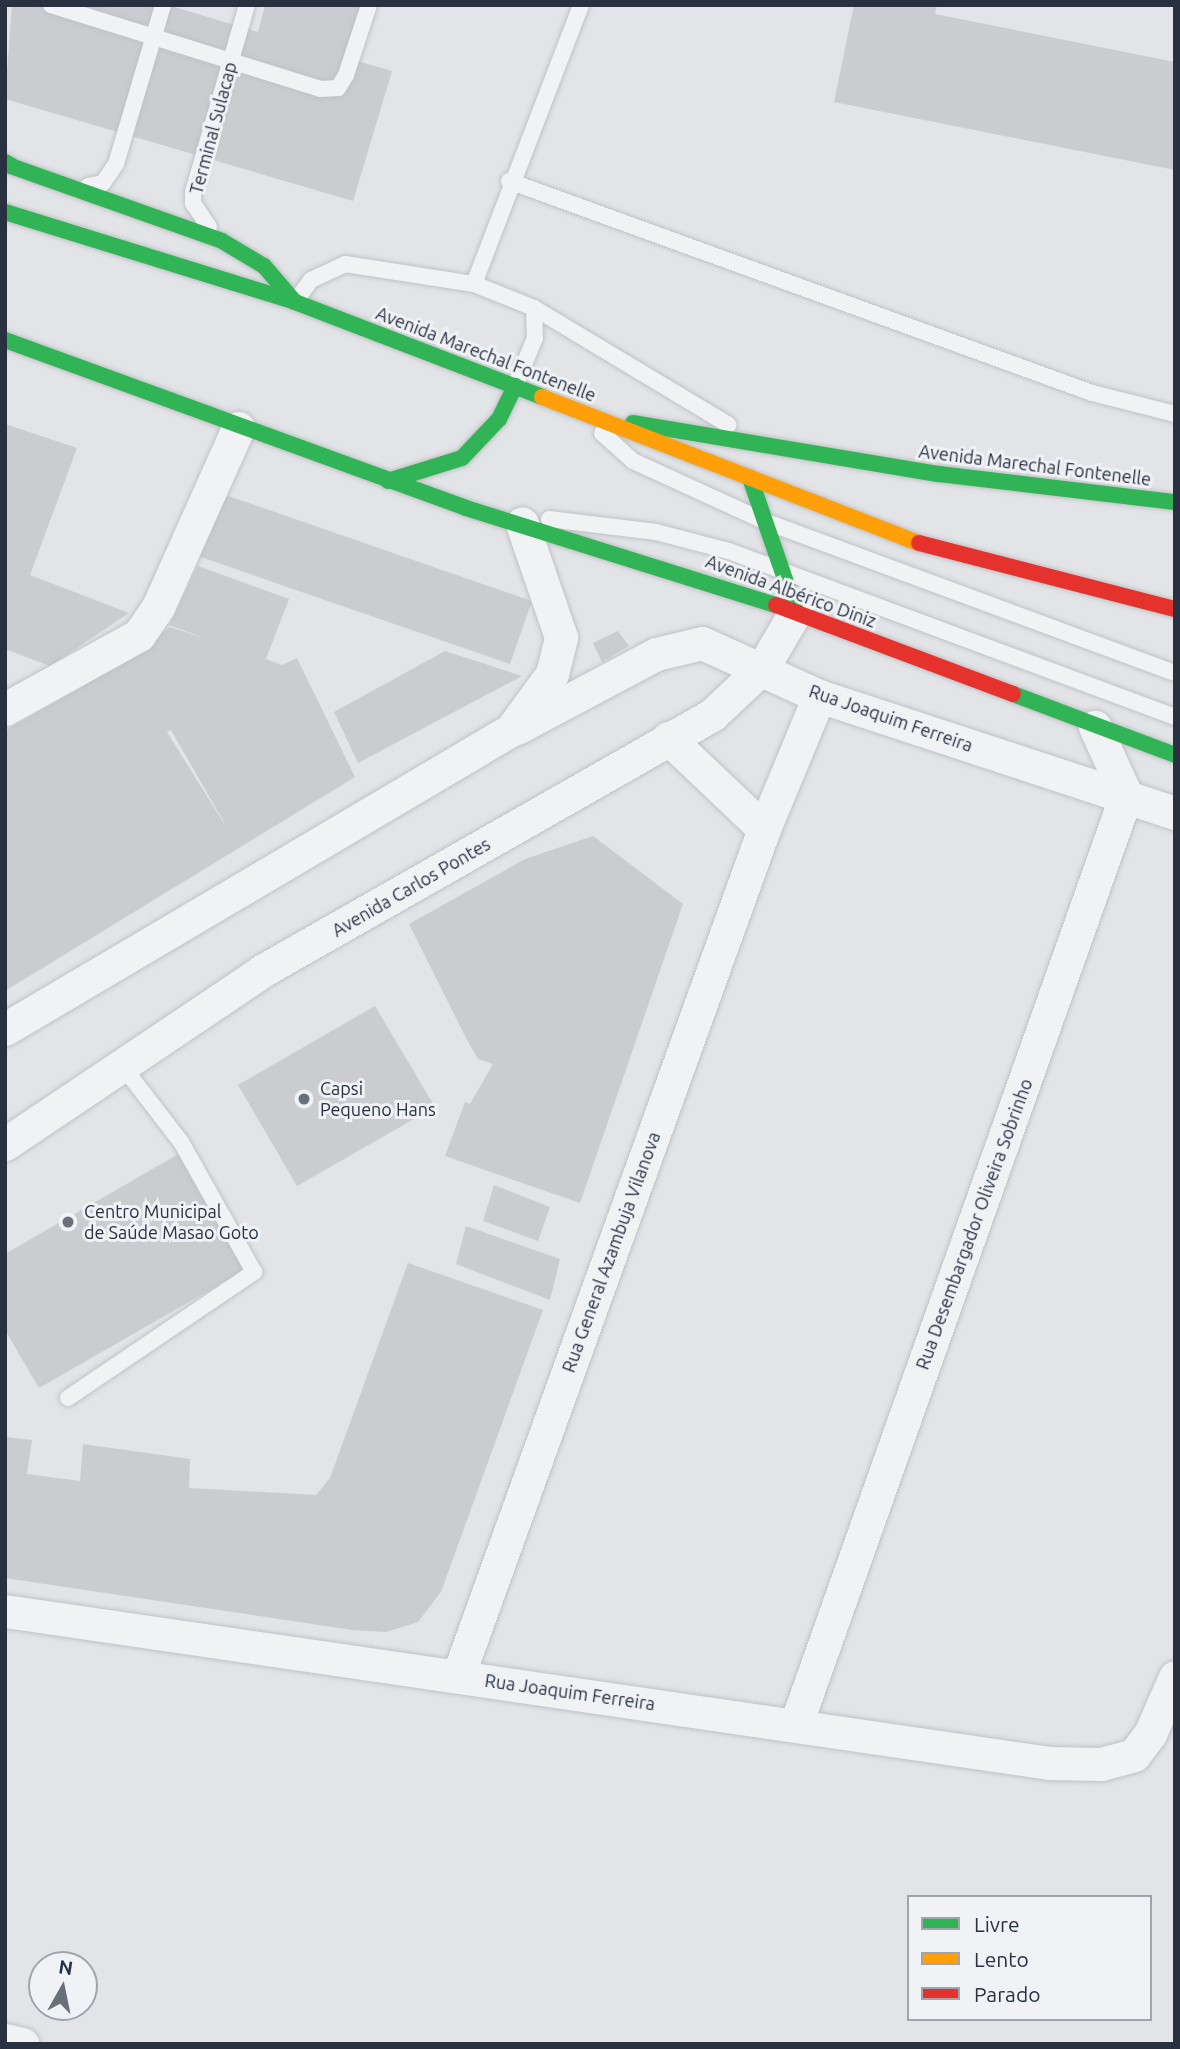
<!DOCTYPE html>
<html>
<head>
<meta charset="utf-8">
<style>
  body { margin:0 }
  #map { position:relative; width:1180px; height:2049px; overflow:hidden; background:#e2e4e7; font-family:Ubuntu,sans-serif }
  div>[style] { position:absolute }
  .building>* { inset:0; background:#cacccf }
  .roads { filter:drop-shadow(0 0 2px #c0c2c5) drop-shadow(0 0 2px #c0c2c5) }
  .lane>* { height:16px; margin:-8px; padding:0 8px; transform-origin:8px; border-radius:8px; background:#f1f2f4 }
  .street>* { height:33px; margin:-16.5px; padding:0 16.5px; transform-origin:16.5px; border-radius:16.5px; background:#f1f2f4 }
  .fast>* { height:16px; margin:-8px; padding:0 8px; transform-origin:8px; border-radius:8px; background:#30b455 }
  .slow>* { height:16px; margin:-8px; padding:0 8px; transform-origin:8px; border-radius:8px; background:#ff9f0a }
  .jam>* { height:16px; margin:-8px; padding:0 8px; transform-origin:8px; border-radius:8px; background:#e5322d }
  .dots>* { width:19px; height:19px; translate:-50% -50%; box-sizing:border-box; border:4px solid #f0f2f6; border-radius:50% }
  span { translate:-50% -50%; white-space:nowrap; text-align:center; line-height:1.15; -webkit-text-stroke:6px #f0f2f6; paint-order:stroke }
  .street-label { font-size:18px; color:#293140 }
  .poi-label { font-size:18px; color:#293140 }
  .left { translate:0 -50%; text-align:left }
  .frame { position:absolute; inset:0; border:7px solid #293140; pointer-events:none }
  .legend { position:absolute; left:907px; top:1895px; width:245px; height:126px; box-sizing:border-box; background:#f0f2f6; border:2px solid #a0a5ad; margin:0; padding:9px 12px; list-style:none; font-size:21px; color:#293140 }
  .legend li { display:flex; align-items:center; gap:14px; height:35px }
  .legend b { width:35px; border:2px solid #a0a5ad }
  .north { position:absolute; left:28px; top:1951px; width:70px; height:70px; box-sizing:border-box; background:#f0f2f6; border:2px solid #a0a5ad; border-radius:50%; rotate:9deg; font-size:19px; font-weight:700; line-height:28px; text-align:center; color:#293140 }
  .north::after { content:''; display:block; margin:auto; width:24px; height:32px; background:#6a707a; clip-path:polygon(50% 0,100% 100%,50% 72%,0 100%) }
</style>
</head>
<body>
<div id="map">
  <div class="building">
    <div style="clip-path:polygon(12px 5px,168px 5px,258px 32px,265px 5px,363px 5px,347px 58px,392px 71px,353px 201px,5px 99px)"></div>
    <div style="clip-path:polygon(854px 5px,937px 5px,935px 14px,1175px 62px,1175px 170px,834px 102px)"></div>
    <div style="clip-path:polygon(5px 424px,77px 448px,30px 575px,129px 613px,50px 666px,5px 649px)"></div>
    <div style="clip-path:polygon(217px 492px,532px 601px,510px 664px,195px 555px)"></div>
    <div style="clip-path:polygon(evenodd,198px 566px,289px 599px,266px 659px,282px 665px,297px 658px,355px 777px,5px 991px,5px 731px,135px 656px,170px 627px,209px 640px,169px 625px,198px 566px,171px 730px,225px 824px,225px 825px,167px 732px,171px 730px)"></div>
    <div style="clip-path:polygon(618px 631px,629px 646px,602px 662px,593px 643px)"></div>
    <div style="clip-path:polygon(445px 651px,522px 676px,358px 763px,334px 712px)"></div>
    <div style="clip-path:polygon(593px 836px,683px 904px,580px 1203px,445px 1156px,465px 1102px,470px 1104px,493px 1064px,478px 1059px,467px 1040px,409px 924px,525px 859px)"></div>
    <div style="clip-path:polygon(375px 1006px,435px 1107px,297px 1186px,238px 1085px)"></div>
    <div style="clip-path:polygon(182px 1152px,250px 1267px,39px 1388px,5px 1330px,5px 1254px)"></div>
    <div style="clip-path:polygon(494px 1185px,550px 1207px,538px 1241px,483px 1221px)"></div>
    <div style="clip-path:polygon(466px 1226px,560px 1259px,550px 1300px,456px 1264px)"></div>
    <div style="clip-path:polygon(408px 1263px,543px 1310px,441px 1592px,418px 1622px,386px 1632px,352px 1630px,5px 1578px,5px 1437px,32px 1440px,27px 1474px,80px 1481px,83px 1444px,190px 1459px,189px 1488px,316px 1495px,330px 1478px)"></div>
  </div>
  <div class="roads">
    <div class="lane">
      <div style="left:51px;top:5px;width:282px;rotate:17.3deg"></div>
      <div style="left:320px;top:89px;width:18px;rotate:-3deg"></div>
      <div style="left:338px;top:88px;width:15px;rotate:-58deg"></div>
      <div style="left:346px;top:75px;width:74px;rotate:-71.8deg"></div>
      <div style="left:509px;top:181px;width:620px;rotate:19.98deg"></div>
      <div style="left:1092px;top:393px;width:86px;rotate:14.2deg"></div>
      <div style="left:88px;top:186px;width:15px;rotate:-11deg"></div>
      <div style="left:103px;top:183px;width:23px;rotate:-56deg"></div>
      <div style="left:116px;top:164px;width:166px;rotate:-73.5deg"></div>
      <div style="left:209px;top:227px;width:29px;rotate:-124deg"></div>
      <div style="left:193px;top:203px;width:11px;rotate:-90deg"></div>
      <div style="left:193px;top:192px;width:195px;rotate:-73.9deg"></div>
      <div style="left:474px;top:284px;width:299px;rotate:-69deg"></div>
      <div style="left:295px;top:302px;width:27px;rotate:-54deg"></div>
      <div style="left:311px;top:280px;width:38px;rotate:-25deg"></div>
      <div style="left:345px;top:264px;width:131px;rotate:8.8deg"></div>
      <div style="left:474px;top:284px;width:65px;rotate:21.8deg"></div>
      <div style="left:534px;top:308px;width:227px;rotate:31deg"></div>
      <div style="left:515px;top:386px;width:52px;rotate:-67.4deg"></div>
      <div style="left:535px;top:338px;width:30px;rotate:-92deg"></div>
      <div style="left:602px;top:433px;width:42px;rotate:42.1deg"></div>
      <div style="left:633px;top:461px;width:144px;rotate:24.6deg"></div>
      <div style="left:764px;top:521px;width:438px;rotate:20.3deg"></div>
      <div style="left:549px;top:519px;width:108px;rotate:6.9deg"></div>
      <div style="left:656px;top:532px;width:75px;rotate:14.6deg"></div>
      <div style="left:729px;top:551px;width:476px;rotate:20.4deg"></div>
      <div style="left:68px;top:1398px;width:225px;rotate:-34.1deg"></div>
      <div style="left:254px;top:1272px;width:149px;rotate:-119.3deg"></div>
      <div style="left:181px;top:1142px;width:98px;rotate:-127.6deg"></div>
    </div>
    <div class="street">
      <div style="left:5px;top:709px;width:153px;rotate:-28.9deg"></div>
      <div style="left:139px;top:635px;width:36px;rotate:-56deg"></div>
      <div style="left:159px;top:605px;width:194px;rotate:-65.9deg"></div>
      <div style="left:517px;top:728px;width:157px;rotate:-28deg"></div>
      <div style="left:656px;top:654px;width:47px;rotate:-13.4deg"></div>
      <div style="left:702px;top:643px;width:128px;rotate:24.4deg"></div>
      <div style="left:819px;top:696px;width:375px;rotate:18.2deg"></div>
      <div style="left:668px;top:738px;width:132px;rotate:43.5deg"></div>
      <div style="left:5px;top:1029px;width:588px;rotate:-30.58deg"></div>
      <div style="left:511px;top:730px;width:69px;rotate:-53.8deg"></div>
      <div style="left:552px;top:674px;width:38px;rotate:-76deg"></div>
      <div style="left:561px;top:637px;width:120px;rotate:-109deg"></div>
      <div style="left:5px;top:1144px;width:310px;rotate:-33.9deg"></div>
      <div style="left:262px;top:971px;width:518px;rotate:-29.64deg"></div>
      <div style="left:712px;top:715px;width:70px;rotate:-43.3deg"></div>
      <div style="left:763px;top:667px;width:65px;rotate:-59.5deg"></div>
      <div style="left:5px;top:1611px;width:1055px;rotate:8.28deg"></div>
      <div style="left:1049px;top:1763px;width:52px;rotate:1.1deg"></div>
      <div style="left:1101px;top:1764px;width:34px;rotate:-15deg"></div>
      <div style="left:1134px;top:1755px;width:26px;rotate:-53deg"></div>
      <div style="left:1150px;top:1734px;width:62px;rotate:-66.3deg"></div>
      <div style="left:458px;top:1676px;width:901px;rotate:-70.14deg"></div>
      <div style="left:764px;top:829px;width:144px;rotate:-67.5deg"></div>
      <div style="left:796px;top:1724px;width:986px;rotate:-70.44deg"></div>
      <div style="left:1126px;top:795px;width:75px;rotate:-114.5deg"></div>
      <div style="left:5px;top:2040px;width:18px;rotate:13deg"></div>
    </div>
    <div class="fast">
      <div style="left:5px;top:162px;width:8px;rotate:30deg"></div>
      <div style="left:5px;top:164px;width:230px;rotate:19.5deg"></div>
      <div style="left:222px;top:241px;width:49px;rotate:30.8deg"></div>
      <div style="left:264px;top:266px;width:48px;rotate:49.3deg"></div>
      <div style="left:5px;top:212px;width:304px;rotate:17.2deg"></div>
      <div style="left:295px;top:302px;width:265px;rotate:21deg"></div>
      <div style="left:5px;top:340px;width:491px;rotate:20deg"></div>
      <div style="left:466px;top:508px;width:325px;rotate:17.4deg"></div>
      <div style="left:633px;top:423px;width:310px;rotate:9.5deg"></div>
      <div style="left:939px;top:474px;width:238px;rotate:6.8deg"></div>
      <div style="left:750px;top:478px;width:141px;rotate:70.9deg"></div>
      <div style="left:388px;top:481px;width:77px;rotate:-17.3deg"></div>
      <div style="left:462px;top:458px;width:54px;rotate:-46.5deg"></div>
      <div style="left:499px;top:419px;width:37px;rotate:-64deg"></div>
      <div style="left:1013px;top:694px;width:173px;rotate:20.6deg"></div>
    </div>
    <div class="slow">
      <div style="left:542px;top:397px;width:404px;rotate:21.2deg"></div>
    </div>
    <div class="jam">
      <div style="left:919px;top:543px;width:264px;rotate:14.5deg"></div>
      <div style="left:776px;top:605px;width:253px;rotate:20.6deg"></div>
    </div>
  </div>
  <div class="dots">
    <div style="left:304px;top:1099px;background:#6a707a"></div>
    <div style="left:68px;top:1222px;background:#6a707a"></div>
  </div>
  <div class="street-label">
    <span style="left:213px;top:128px;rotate:-75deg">Terminal Sulacap</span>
    <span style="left:486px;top:354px;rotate:21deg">Avenida Marechal Fontenelle</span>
    <span style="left:1035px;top:465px;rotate:7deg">Avenida Marechal Fontenelle</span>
    <span style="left:791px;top:591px;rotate:20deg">Avenida Albérico Diniz</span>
    <span style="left:891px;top:718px;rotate:19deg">Rua Joaquim Ferreira</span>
    <span style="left:411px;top:887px;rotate:-30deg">Avenida Carlos Pontes</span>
    <span style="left:974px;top:1224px;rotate:-70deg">Rua Desembargador Oliveira Sobrinho</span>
    <span style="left:611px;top:1252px;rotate:-70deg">Rua General Azambuja Vilanova</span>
    <span style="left:570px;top:1692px;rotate:8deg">Rua Joaquim Ferreira</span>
  </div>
  <div class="poi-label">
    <span class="left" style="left:320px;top:1099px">Capsi<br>Pequeno Hans</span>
    <span class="left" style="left:84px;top:1222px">Centro Municipal<br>de Saúde Masao Goto</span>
  </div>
  <div class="frame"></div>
  <ul class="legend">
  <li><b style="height:9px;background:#30b455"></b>Livre</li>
  <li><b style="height:9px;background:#ff9f0a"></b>Lento</li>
  <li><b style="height:9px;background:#e5322d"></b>Parado</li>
  </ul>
  <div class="north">N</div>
</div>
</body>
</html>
